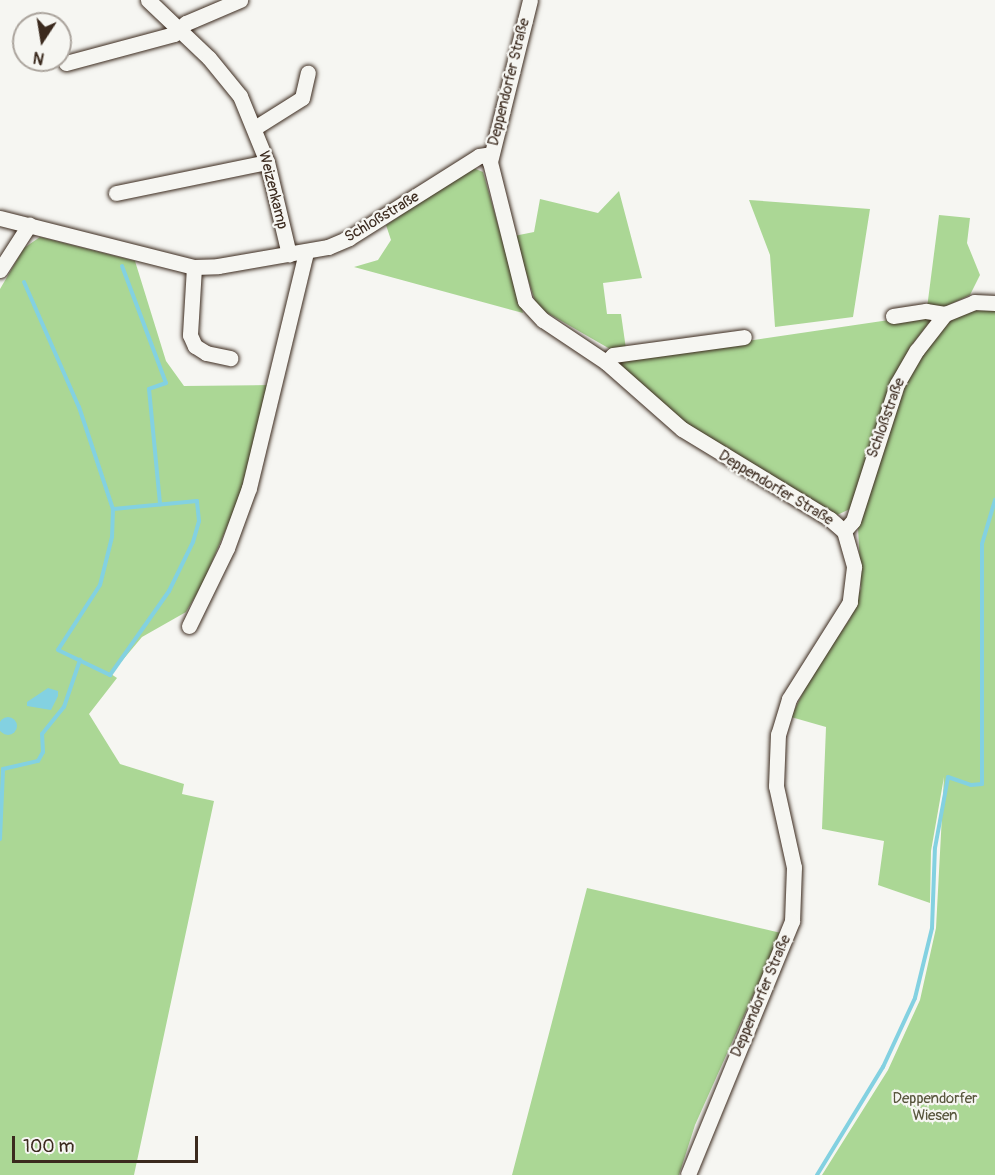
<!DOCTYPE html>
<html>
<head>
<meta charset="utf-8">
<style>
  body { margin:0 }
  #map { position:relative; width:995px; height:1175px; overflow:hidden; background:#f6f6f2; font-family:Pangolin,sans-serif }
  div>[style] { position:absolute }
  .green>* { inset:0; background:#abd795 }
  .water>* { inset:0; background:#83d1e1 }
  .round { border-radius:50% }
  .stream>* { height:4px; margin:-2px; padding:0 2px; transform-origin:2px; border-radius:2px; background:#83d1e1 }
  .roads { filter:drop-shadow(0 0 2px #3b2a1e) drop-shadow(0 0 2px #3b2a1e) }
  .minor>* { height:15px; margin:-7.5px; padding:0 7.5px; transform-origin:7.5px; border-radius:7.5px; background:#f6f6f2 }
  span { translate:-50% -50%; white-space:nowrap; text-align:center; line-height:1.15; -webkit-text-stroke:4.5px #f6f6f2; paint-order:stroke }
  .street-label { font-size:15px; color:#3b2a1e }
  .park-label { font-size:15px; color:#57553c }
  .north { position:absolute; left:12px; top:12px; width:60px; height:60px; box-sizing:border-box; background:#f6f6f2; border:2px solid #aba49d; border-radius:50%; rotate:192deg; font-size:16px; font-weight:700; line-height:24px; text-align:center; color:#3b2a1e }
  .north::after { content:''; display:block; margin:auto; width:21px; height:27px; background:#3b2a1e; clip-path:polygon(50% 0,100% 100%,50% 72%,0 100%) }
  .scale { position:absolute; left:12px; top:1136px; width:186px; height:27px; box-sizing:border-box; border:3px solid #3b2a1e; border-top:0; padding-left:8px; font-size:18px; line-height:21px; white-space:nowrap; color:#3b2a1e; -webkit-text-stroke:4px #f6f6f2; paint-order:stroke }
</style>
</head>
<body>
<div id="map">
  <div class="green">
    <div style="clip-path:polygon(473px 168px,483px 172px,523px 313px,354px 267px,378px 260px,391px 240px,386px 225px)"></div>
    <div style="clip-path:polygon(619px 191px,642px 278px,603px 283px,607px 314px,621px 314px,626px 349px,610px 349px,537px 307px,514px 236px,534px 232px,540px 199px,598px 213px)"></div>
    <div style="clip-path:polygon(749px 200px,870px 209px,853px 317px,775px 327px,770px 255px)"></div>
    <div style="clip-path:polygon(939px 215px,970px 218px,967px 243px,980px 275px,970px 295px,942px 308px,927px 308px)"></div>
    <div style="clip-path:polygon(40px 237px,135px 261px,166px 361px,184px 386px,271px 385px,238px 501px,202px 585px,186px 612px,142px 637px,111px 674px,117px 678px,89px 714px,120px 764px,184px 784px,182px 794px,214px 801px,134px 1175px,0 1175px,0 289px,24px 248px)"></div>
    <div style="clip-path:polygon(975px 309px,995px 309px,995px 1175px,822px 1175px,888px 1070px,920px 1000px,936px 928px,944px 777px,931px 851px,930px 903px,878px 885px,884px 841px,822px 829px,826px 727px,791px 717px,813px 672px,850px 619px,861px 588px,858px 527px,884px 433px,902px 387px,920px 354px,950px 319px)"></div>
    <div style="clip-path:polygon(923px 315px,931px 320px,911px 346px,893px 381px,850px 509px,837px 515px,691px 429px,616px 365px,618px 360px)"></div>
    <div style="clip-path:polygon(587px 888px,781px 933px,695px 1125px,679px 1175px,512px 1175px)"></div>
  </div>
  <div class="water">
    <div style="clip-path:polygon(48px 688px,58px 691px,58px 696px,51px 710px,27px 706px,27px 702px)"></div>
    <div class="round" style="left:-1px;top:717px;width:18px;height:18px"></div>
  </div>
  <div class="stream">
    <div style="left:122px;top:266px;width:125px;rotate:69.4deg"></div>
    <div style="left:166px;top:383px;width:18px;rotate:161deg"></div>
    <div style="left:149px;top:389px;width:116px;rotate:84.5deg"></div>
    <div style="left:24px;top:282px;width:137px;rotate:66.3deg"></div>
    <div style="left:79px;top:407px;width:108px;rotate:71.6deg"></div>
    <div style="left:113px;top:509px;width:28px;rotate:92deg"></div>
    <div style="left:112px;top:537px;width:49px;rotate:104deg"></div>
    <div style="left:100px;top:585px;width:77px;rotate:122.9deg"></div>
    <div style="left:58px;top:650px;width:58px;rotate:25.7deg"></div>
    <div style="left:110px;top:675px;width:103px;rotate:-54.9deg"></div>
    <div style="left:169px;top:591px;width:55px;rotate:-63.9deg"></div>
    <div style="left:193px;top:542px;width:22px;rotate:-74deg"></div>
    <div style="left:199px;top:521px;width:20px;rotate:-96deg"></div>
    <div style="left:197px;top:501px;width:84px;rotate:174.6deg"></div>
    <div style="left:0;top:839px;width:70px;rotate:-87.5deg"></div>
    <div style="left:3px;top:769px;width:36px;rotate:-13deg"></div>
    <div style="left:38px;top:761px;width:10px;rotate:-61deg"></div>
    <div style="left:43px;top:752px;width:18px;rotate:-93deg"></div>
    <div style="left:42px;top:734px;width:35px;rotate:-51deg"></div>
    <div style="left:64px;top:707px;width:50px;rotate:-71.2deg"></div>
    <div style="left:817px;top:1175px;width:127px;rotate:-58.6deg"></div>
    <div style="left:883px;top:1067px;width:76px;rotate:-65.1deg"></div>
    <div style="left:915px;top:998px;width:72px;rotate:-76.3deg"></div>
    <div style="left:932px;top:928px;width:80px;rotate:-87.9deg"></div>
    <div style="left:935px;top:848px;width:72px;rotate:-79.6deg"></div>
    <div style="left:948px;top:777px;width:24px;rotate:19deg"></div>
    <div style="left:971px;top:785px;width:11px;rotate:-5deg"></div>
    <div style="left:982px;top:784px;width:240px;rotate:-90deg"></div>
    <div style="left:982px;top:544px;width:46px;rotate:-73.5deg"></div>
  </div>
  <div class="roads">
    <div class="minor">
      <div style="left:148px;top:0;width:84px;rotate:43.6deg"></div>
      <div style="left:209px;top:58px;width:49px;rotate:50.8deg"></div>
      <div style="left:240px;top:96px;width:71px;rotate:67.8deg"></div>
      <div style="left:267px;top:162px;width:95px;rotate:76.6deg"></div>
      <div style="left:530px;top:0;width:167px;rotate:103.9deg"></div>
      <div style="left:490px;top:162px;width:143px;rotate:75.9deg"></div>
      <div style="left:525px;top:301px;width:26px;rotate:47deg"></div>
      <div style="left:543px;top:320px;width:76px;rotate:33.7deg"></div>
      <div style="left:606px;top:362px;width:101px;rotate:41.4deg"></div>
      <div style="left:682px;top:429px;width:173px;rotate:31.3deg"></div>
      <div style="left:830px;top:519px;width:18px;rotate:41deg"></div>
      <div style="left:844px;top:531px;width:37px;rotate:74deg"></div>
      <div style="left:854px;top:567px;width:35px;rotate:97deg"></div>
      <div style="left:850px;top:602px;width:115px;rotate:122.2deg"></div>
      <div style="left:789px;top:699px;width:37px;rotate:107deg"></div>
      <div style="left:778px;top:734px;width:52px;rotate:92.2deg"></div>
      <div style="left:776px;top:786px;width:83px;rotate:77.5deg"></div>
      <div style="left:794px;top:867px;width:54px;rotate:92.1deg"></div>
      <div style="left:792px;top:921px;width:274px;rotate:112.3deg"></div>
      <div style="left:66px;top:63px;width:112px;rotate:-15deg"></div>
      <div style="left:174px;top:34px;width:16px;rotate:-43deg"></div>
      <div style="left:186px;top:23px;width:59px;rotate:-23.1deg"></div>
      <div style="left:256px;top:127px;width:54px;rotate:-32.2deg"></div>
      <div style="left:302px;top:98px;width:26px;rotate:-77deg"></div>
      <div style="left:116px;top:193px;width:154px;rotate:-11.6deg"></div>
      <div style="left:0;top:218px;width:200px;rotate:14.2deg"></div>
      <div style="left:194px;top:267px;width:24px;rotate:-2deg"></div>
      <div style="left:218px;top:266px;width:112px;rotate:-9.8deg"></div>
      <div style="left:328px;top:247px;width:23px;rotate:-23deg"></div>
      <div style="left:349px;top:238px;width:154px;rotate:-32.2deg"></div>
      <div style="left:479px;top:156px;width:12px;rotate:-9deg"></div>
      <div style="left:194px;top:267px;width:68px;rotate:93.4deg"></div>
      <div style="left:190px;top:335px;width:12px;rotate:66deg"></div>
      <div style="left:195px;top:346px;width:13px;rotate:32deg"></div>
      <div style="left:206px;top:353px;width:25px;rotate:12deg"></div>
      <div style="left:0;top:270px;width:54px;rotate:-57.2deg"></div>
      <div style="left:893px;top:316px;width:33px;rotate:-9deg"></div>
      <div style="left:926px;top:311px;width:19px;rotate:9deg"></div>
      <div style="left:606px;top:362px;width:10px;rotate:-45deg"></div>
      <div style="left:613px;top:355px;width:132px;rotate:-7.8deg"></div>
      <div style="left:844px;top:531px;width:13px;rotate:-48deg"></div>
      <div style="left:853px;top:521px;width:144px;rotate:-72.2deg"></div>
      <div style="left:897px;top:384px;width:39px;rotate:-60deg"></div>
      <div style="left:917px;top:350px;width:46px;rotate:-52.1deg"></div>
      <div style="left:945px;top:314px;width:31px;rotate:-22deg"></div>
      <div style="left:974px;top:302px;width:21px;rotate:3deg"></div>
      <div style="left:189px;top:626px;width:87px;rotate:-64deg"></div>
      <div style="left:227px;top:548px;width:64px;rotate:-69.9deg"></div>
      <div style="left:249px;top:488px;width:243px;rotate:-76.4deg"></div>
    </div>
  </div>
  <div class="street-label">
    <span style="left:509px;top:82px;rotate:-76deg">Deppendorfer Straße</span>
    <span style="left:273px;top:190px;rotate:76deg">Weizenkamp</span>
    <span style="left:382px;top:217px;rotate:-31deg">Schloßstraße</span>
    <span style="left:886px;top:418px;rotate:-70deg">Schloßstraße</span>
    <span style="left:776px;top:488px;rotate:31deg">Deppendorfer Straße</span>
    <span style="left:761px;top:996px;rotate:-67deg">Deppendorfer Straße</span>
  </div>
  <div class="park-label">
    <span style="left:935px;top:1107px">Deppendorfer<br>Wiesen</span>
  </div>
  <div class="north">N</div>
  <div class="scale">100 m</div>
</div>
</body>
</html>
